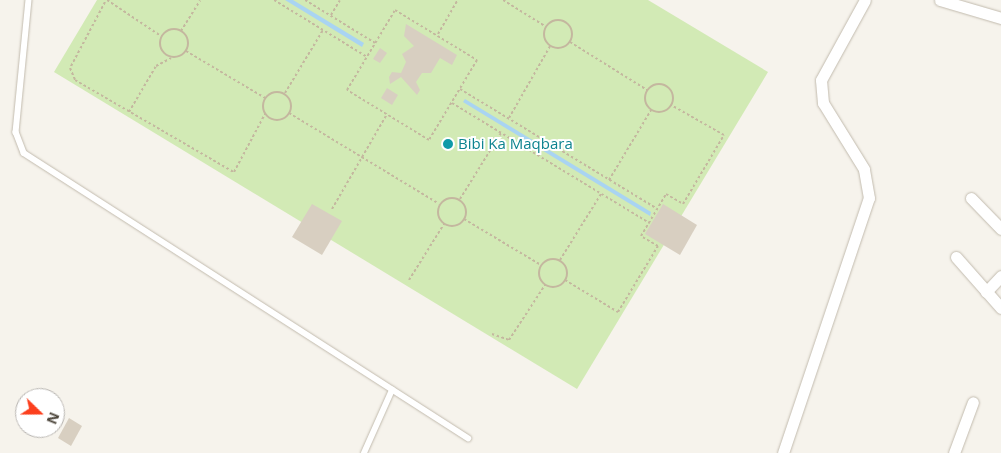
<!DOCTYPE html>
<html>
<head>
<meta charset="utf-8">
<style>
  body { margin:0 }
  #map { position:relative; width:1001px; height:453px; overflow:hidden; background:#f6f3ec; font-family:"Open Sans",sans-serif }
  div>[style] { position:absolute }
  .green>* { inset:0; background:#d2eab5 }
  .water>* { inset:0; background:#a9d4f2 }
  .building>* { inset:0; background:#d8cfc1 }
  .path>* { height:2px; margin-top:-1px; transform-origin:0; background:repeating-linear-gradient(90deg,#c4b79f 0 2.5px,transparent 0 5px) }
  .path>.ring { margin:-1px; padding:0; box-sizing:content-box; background:none; border:2px solid #c4b79f; border-radius:50% }
  .roads { filter:drop-shadow(0 0 1px #c2bbae) drop-shadow(0 0 1px #c2bbae) }
  .service>* { height:5.5px; margin:-2.75px; padding:0 2.75px; transform-origin:2.75px; border-radius:2.75px; background:#fff }
  .minor>* { height:11px; margin:-5.5px; padding:0 5.5px; transform-origin:5.5px; border-radius:5.5px; background:#fff }
  .dots>* { width:14px; height:14px; translate:-50% -50%; box-sizing:border-box; border:2px solid #fff; border-radius:50% }
  span { translate:-50% -50%; white-space:nowrap; text-align:center; line-height:1.15; -webkit-text-stroke:4px #fff; paint-order:stroke }
  .culture-label { font-size:15px; color:#0d838f }
  .left { translate:0 -50%; text-align:left }
  .north { position:absolute; left:15px; top:388px; width:50px; height:50px; box-sizing:border-box; background:#fff; border:1px solid #b7b4b0; border-radius:50%; rotate:112deg; font-size:14px; font-weight:700; line-height:20px; text-align:center; color:#4b4439 }
  .north::after { content:''; display:block; margin:auto; width:18px; height:22px; background:#fc3f1d; clip-path:polygon(50% 0,100% 100%,50% 72%,0 100%) }
</style>
</head>
<body>
<div id="map">
  <div class="green">
    <div style="clip-path:polygon(97px 0,648px 0,768px 72px,577px 389px,54px 72px)"></div>
  </div>
  <div class="water">
    <div style="clip-path:polygon(285px 0,293px 0,364px 43px,362px 47px)"></div>
    <div style="clip-path:polygon(465px 99px,651px 212px,650px 216px,463px 102px)"></div>
  </div>
  <div class="building">
    <div style="clip-path:polygon(406px 24px,457px 55px,452px 65px,440px 58px,431px 73px,422px 73px,416px 82px,420px 90px,417px 95px,401px 77px,390px 84px,389px 77px,392px 72px,401px 73px,406px 62px,402px 54px,414px 46px,404px 36px)"></div>
    <div style="clip-path:polygon(380px 48px,387px 53px,380px 63px,373px 59px)"></div>
    <div style="clip-path:polygon(387px 88px,398px 95px,392px 105px,381px 98px)"></div>
    <div style="clip-path:polygon(312px 204px,342px 221px,322px 255px,292px 237px)"></div>
    <div style="clip-path:polygon(663px 204px,697px 225px,680px 255px,645px 234px)"></div>
    <div style="clip-path:polygon(69px 418px,82px 426px,71px 446px,58px 438px)"></div>
  </div>
  <div class="path">
    <div style="left:107px;top:0;width:65px;rotate:33.7deg"></div>
    <div style="left:274px;top:0;width:109px;rotate:31.5deg"></div>
    <div style="left:305px;top:0;width:82px;rotate:31.6deg"></div>
    <div style="left:503px;top:0;width:49px;rotate:31.8deg"></div>
    <div style="left:105px;top:2px;width:75px;rotate:117.9deg"></div>
    <div style="left:70px;top:68px;width:13px;rotate:67deg"></div>
    <div style="left:75px;top:80px;width:184px;rotate:30.1deg"></div>
    <div style="left:234px;top:172px;width:66px;rotate:-61.9deg"></div>
    <div style="left:395px;top:10px;width:96px;rotate:31.4deg"></div>
    <div style="left:477px;top:60px;width:93px;rotate:121deg"></div>
    <div style="left:429px;top:140px;width:96px;rotate:-148.6deg"></div>
    <div style="left:347px;top:90px;width:93px;rotate:-59deg"></div>
    <div style="left:331px;top:15px;width:17px;rotate:-59deg"></div>
    <div class="ring" style="left:544px;top:20px;width:26px;height:26px"></div>
    <div class="ring" style="left:160px;top:29px;width:26px;height:26px"></div>
    <div style="left:181px;top:31px;width:36px;rotate:-58deg"></div>
    <div style="left:438px;top:34px;width:39px;rotate:-60deg"></div>
    <div style="left:570px;top:42px;width:91px;rotate:31.9deg"></div>
    <div style="left:186px;top:51px;width:92px;rotate:30.7deg"></div>
    <div class="ring" style="left:645px;top:84px;width:26px;height:26px"></div>
    <div style="left:460px;top:89px;width:229px;rotate:31.3deg"></div>
    <div class="ring" style="left:263px;top:92px;width:26px;height:26px"></div>
    <div style="left:285px;top:93px;width:74px;rotate:-58.9deg"></div>
    <div style="left:452px;top:103px;width:231px;rotate:31.3deg"></div>
    <div style="left:129px;top:112px;width:53px;rotate:-59.6deg"></div>
    <div style="left:156px;top:66px;width:17px;rotate:-28deg"></div>
    <div style="left:289px;top:113px;width:175px;rotate:31.2deg"></div>
    <div style="left:509px;top:118px;width:83px;rotate:-60.3deg"></div>
    <div style="left:609px;top:180px;width:82px;rotate:-59deg"></div>
    <div class="ring" style="left:438px;top:198px;width:26px;height:26px"></div>
    <div style="left:460px;top:199px;width:78px;rotate:-58.2deg"></div>
    <div style="left:332px;top:209px;width:110px;rotate:-59.9deg"></div>
    <div style="left:464px;top:219px;width:90px;rotate:30.9deg"></div>
    <div class="ring" style="left:539px;top:259px;width:26px;height:26px"></div>
    <div style="left:560px;top:260px;width:78px;rotate:-58.2deg"></div>
    <div style="left:409px;top:280px;width:66px;rotate:-58deg"></div>
    <div style="left:565px;top:280px;width:62px;rotate:31.1deg"></div>
    <div style="left:618px;top:312px;width:77px;rotate:-58.8deg"></div>
    <div style="left:658px;top:246px;width:20px;rotate:-150deg"></div>
    <div style="left:641px;top:236px;width:49px;rotate:-59.2deg"></div>
    <div style="left:666px;top:194px;width:20px;rotate:30deg"></div>
    <div style="left:683px;top:204px;width:80px;rotate:-59.3deg"></div>
    <div style="left:724px;top:135px;width:61px;rotate:-150.5deg"></div>
    <div style="left:492px;top:334px;width:18px;rotate:19deg"></div>
    <div style="left:509px;top:340px;width:66px;rotate:-56.8deg"></div>
  </div>
  <div class="roads">
    <div class="service">
      <div style="left:29px;top:0;width:133px;rotate:95.6deg"></div>
      <div style="left:16px;top:132px;width:22px;rotate:69deg"></div>
      <div style="left:24px;top:153px;width:528px;rotate:32.7deg"></div>
      <div style="left:364px;top:453px;width:69px;rotate:-66deg"></div>
    </div>
    <div class="minor">
      <div style="left:940px;top:0;width:64px;rotate:16.4deg"></div>
      <div style="left:971px;top:198px;width:43px;rotate:45.9deg"></div>
      <div style="left:956px;top:257px;width:68px;rotate:48.6deg"></div>
      <div style="left:986px;top:292px;width:22px;rotate:-47deg"></div>
      <div style="left:783px;top:453px;width:269px;rotate:-71.4deg"></div>
      <div style="left:869px;top:198px;width:29px;rotate:-100deg"></div>
      <div style="left:864px;top:169px;width:78px;rotate:-121.8deg"></div>
      <div style="left:823px;top:103px;width:23px;rotate:-95deg"></div>
      <div style="left:821px;top:80px;width:91px;rotate:-61.2deg"></div>
      <div style="left:954px;top:453px;width:54px;rotate:-69.6deg"></div>
    </div>
  </div>
  <div class="dots">
    <div style="left:448px;top:144px;background:#0f9aa8"></div>
  </div>
  <div class="culture-label">
    <span class="left" style="left:458px;top:144px">Bibi Ka Maqbara</span>
  </div>
  <div class="north">N</div>
</div>
</body>
</html>
